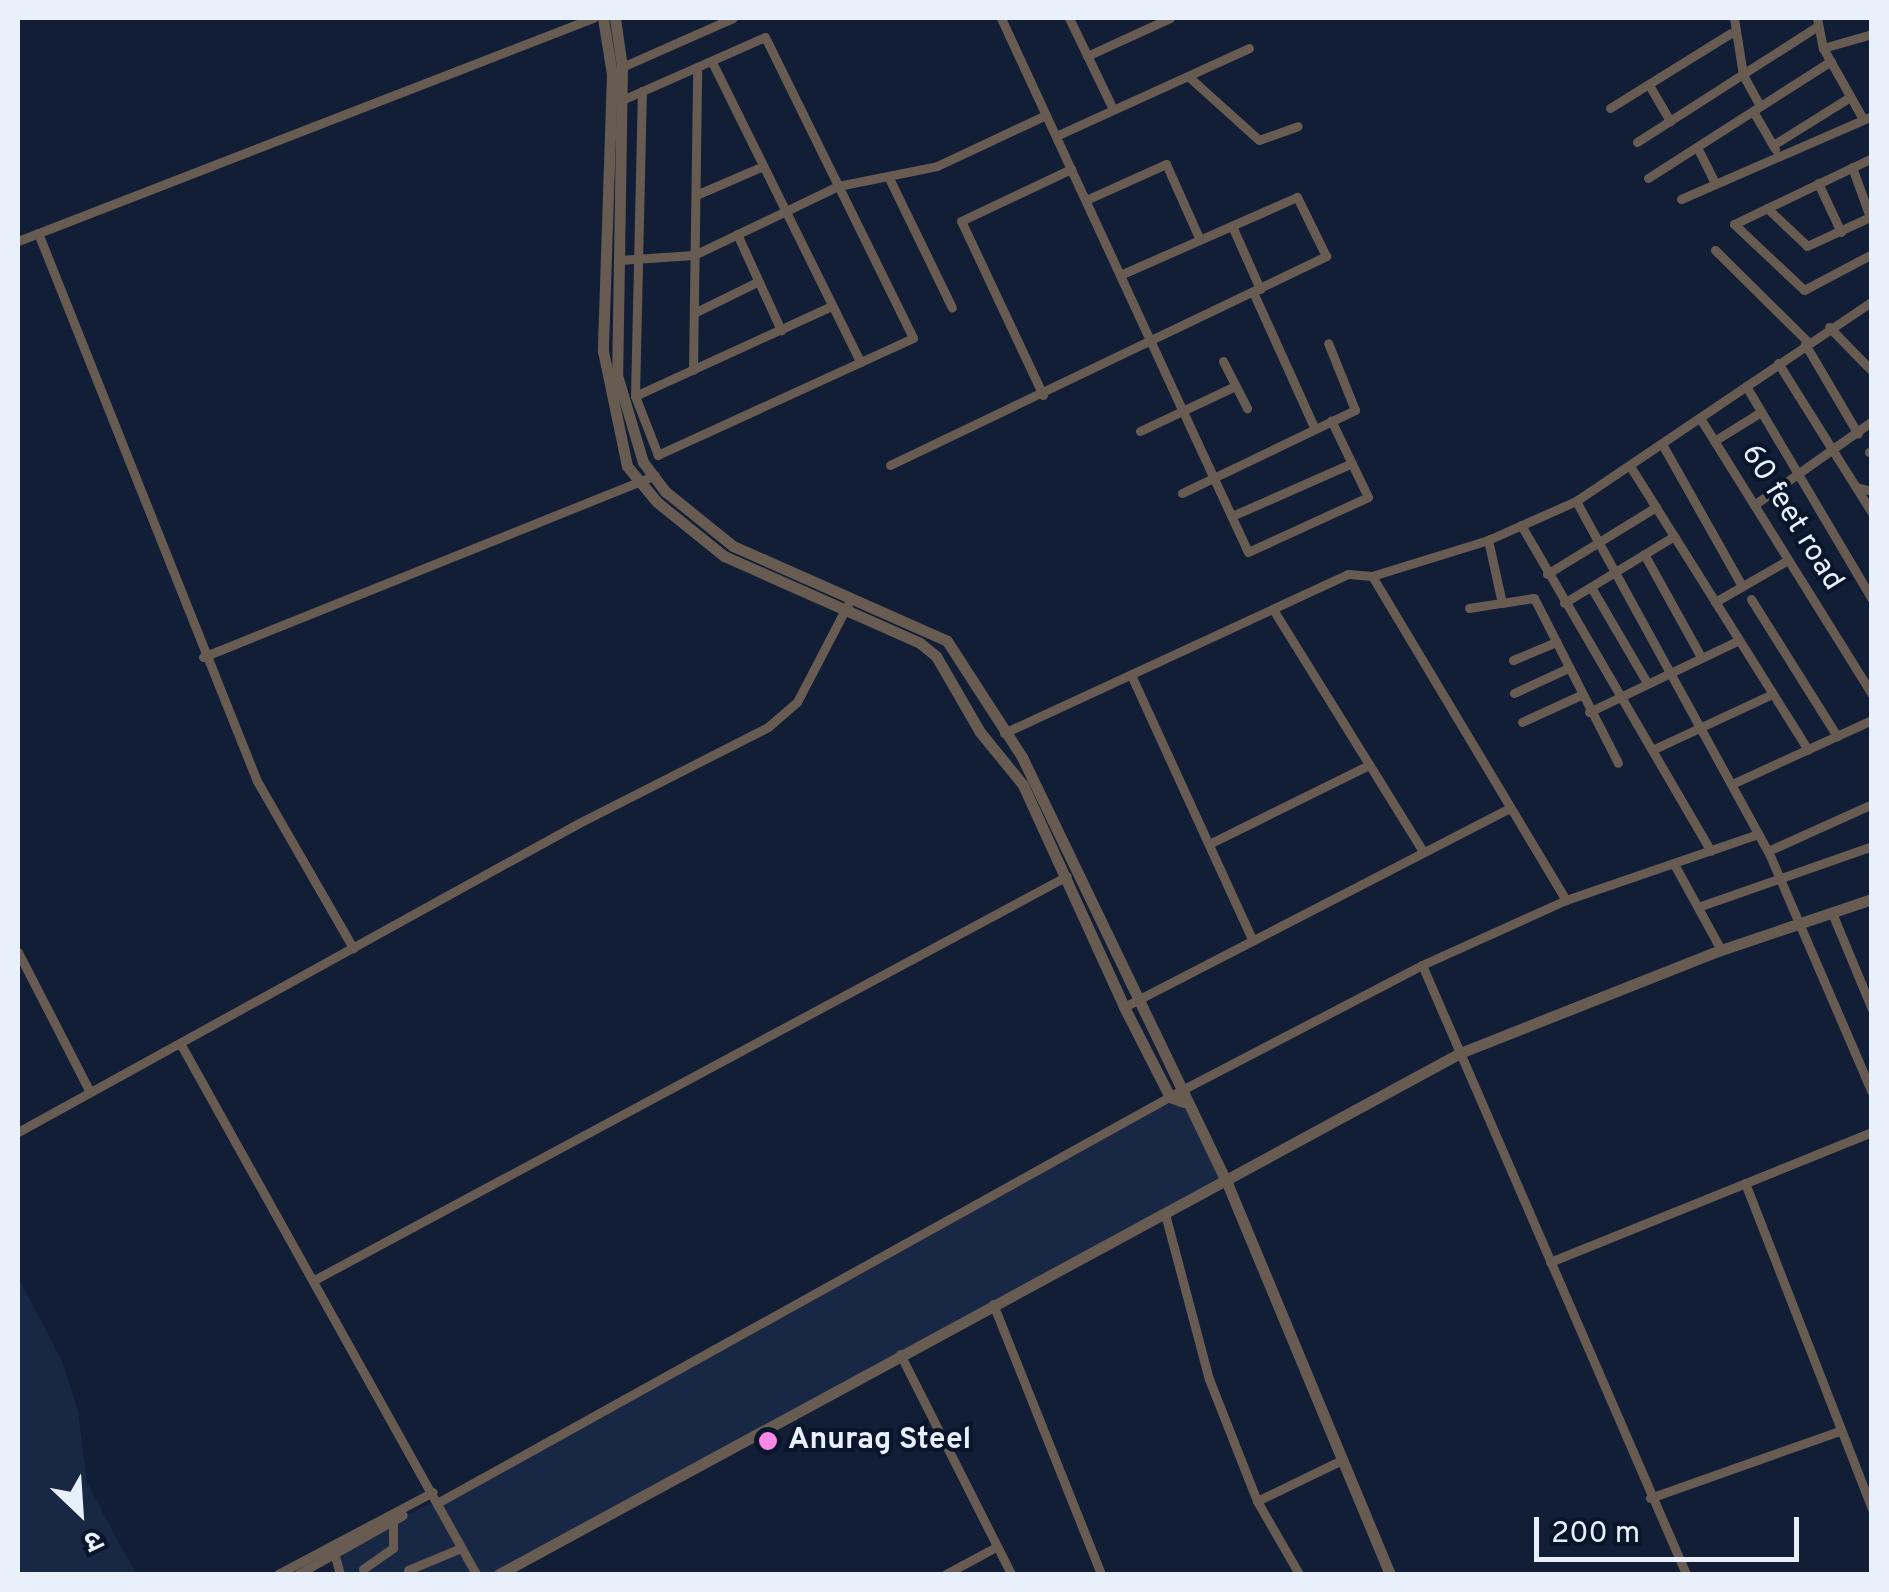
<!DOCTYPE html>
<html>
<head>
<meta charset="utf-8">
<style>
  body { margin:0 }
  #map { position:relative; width:1889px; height:1592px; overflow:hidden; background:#121e35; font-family:Overpass,"Noto Sans Devanagari",sans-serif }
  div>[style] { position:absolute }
  .built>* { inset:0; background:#172744 }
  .minor>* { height:9px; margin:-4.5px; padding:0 4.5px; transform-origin:4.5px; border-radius:4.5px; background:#685c52 }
  .tertiary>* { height:11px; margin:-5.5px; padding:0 5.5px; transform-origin:5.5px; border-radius:5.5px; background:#685c52 }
  .dots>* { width:28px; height:28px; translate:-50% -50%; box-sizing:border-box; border:5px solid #09152b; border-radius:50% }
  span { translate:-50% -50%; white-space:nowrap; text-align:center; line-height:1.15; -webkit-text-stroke:8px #09152b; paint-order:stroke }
  .street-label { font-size:30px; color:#e8f0fc }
  .poi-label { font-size:30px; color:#e8f0fc; font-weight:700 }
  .left { translate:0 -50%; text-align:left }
  .frame { position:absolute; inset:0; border:20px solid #e8f0fc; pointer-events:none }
  .north { position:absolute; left:30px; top:1462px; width:100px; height:100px; -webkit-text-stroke:8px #09152b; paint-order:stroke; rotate:155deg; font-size:28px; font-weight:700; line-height:40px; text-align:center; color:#e8f0fc }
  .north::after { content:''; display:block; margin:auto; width:35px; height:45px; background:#e8f0fc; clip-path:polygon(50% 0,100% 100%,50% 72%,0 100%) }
  .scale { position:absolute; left:1534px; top:1517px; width:265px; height:45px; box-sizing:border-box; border:5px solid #e8f0fc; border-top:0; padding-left:12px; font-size:30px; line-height:35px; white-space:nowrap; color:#e8f0fc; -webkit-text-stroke:8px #09152b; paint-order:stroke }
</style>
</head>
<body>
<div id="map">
  <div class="built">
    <div style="clip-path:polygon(1181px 1094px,1225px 1178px,498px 1574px,340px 1574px,333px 1556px)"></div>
    <div style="clip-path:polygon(18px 1277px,63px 1363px,78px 1411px,87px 1483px,136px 1574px,18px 1574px)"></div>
  </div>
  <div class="minor">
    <div style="left:1001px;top:18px;width:588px;rotate:65.18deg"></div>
    <div style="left:1248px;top:552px;width:132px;rotate:-24.6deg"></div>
    <div style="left:1368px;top:497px;width:85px;rotate:-115.7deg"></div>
    <div style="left:1069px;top:18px;width:101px;rotate:64.2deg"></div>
    <div style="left:1734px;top:18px;width:58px;rotate:81deg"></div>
    <div style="left:1743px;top:75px;width:35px;rotate:61deg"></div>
    <div style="left:1817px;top:18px;width:31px;rotate:79deg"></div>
    <div style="left:1823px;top:48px;width:81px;rotate:60.6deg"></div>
    <div style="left:1823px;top:48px;width:51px;rotate:-15.9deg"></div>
    <div style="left:1087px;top:56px;width:91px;rotate:-24.6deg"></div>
    <div style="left:712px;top:62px;width:335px;rotate:63.7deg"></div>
    <div style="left:622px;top:67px;width:121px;rotate:-23.8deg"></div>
    <div style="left:1189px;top:77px;width:94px;rotate:42deg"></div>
    <div style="left:1259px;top:140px;width:41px;rotate:-19.7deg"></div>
    <div style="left:1649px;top:85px;width:42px;rotate:59.7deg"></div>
    <div style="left:622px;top:100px;width:156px;rotate:-23.8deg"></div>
    <div style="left:765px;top:37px;width:335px;rotate:63.8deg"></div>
    <div style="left:913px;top:338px;width:281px;rotate:155.4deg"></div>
    <div style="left:658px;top:455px;width:63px;rotate:-111.3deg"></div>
    <div style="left:635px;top:396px;width:305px;rotate:-88.7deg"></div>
    <div style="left:1610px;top:108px;width:142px;rotate:-31.8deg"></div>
    <div style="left:1753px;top:111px;width:44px;rotate:59.9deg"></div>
    <div style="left:1056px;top:136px;width:212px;rotate:-24.5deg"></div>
    <div style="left:1637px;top:142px;width:213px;rotate:-32.7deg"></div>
    <div style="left:1773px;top:145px;width:91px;rotate:-31.9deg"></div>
    <div style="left:1697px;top:147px;width:40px;rotate:63.4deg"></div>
    <div style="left:1872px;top:158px;width:153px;rotate:154.4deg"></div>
    <div style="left:1734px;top:224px;width:96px;rotate:43.3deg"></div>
    <div style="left:1804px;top:290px;width:77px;rotate:-27.9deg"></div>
    <div style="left:1852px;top:167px;width:53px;rotate:70.2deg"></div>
    <div style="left:889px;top:178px;width:144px;rotate:64.1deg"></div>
    <div style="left:1648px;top:178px;width:217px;rotate:-32.6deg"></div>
    <div style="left:1818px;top:183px;width:54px;rotate:64.9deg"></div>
    <div style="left:696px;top:195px;width:73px;rotate:-23.4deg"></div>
    <div style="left:1681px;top:199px;width:208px;rotate:-23.5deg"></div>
    <div style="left:1086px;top:200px;width:88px;rotate:-24.2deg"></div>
    <div style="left:1166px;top:164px;width:83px;rotate:65.9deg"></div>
    <div style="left:1767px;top:208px;width:55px;rotate:43.5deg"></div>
    <div style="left:1807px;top:246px;width:72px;rotate:-24.8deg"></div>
    <div style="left:1232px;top:226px;width:69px;rotate:66deg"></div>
    <div style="left:38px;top:233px;width:590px;rotate:68.22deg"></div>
    <div style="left:257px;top:781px;width:193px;rotate:60.1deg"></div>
    <div style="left:737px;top:234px;width:106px;rotate:65.4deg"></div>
    <div style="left:18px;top:241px;width:617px;rotate:-21.2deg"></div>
    <div style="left:1715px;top:250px;width:131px;rotate:44.7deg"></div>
    <div style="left:619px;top:260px;width:75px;rotate:-3.8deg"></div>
    <div style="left:694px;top:255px;width:160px;rotate:-25.6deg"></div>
    <div style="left:838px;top:186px;width:101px;rotate:-11.4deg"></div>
    <div style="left:937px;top:166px;width:120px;rotate:-25.1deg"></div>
    <div style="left:1253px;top:292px;width:148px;rotate:65.7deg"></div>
    <div style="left:694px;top:313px;width:72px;rotate:-26.2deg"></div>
    <div style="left:1829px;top:327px;width:62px;rotate:45.7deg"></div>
    <div style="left:1805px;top:344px;width:104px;rotate:59.5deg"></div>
    <div style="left:1223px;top:361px;width:53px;rotate:62.9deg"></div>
    <div style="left:1778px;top:363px;width:177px;rotate:57.9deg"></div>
    <div style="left:693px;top:370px;width:300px;rotate:-89.2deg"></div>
    <div style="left:1746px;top:386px;width:247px;rotate:59.4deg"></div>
    <div style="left:1043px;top:395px;width:192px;rotate:-115.2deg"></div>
    <div style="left:961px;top:221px;width:122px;rotate:-25.3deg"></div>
    <div style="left:635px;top:396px;width:217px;rotate:-24.6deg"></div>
    <div style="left:1700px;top:418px;width:325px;rotate:58.1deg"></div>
    <div style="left:1140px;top:431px;width:105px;rotate:-25.3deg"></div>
    <div style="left:1714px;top:441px;width:55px;rotate:-31.7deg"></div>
    <div style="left:1662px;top:444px;width:163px;rotate:60.6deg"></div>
    <div style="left:1869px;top:452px;width:3px"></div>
    <div style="left:890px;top:465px;width:484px;rotate:-25.6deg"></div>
    <div style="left:1326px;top:256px;width:66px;rotate:-116.2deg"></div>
    <div style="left:1297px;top:197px;width:193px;rotate:156.2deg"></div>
    <div style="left:1630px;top:466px;width:335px;rotate:57.9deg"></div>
    <div style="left:1856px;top:487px;width:16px;rotate:14deg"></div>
    <div style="left:1182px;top:493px;width:192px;rotate:-25.6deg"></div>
    <div style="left:1355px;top:410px;width:72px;rotate:-111.9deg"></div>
    <div style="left:1576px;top:501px;width:399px;rotate:61.3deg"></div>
    <div style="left:1768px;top:851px;width:262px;rotate:66.7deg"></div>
    <div style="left:1754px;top:505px;width:145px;rotate:-35.4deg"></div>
    <div style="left:1232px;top:516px;width:131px;rotate:-23.8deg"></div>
    <div style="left:1521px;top:525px;width:377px;rotate:59.8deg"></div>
    <div style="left:1644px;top:554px;width:118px;rotate:61deg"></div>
    <div style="left:1547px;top:574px;width:128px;rotate:-31.6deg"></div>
    <div style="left:1372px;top:576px;width:378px;rotate:59.1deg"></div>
    <div style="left:1591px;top:587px;width:111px;rotate:59.7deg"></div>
    <div style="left:1751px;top:599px;width:162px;rotate:57.9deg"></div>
    <div style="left:1715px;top:602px;width:84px;rotate:-29.9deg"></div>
    <div style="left:1502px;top:603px;width:32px;rotate:-9deg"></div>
    <div style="left:1534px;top:598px;width:185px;rotate:63deg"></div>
    <div style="left:1564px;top:603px;width:129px;rotate:-31.3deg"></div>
    <div style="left:1469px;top:608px;width:33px;rotate:-9deg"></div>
    <div style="left:1502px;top:603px;width:65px;rotate:-102.5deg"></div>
    <div style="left:1274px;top:611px;width:281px;rotate:58.2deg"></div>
    <div style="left:203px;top:657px;width:487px;rotate:-21.9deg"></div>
    <div style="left:1513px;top:660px;width:47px;rotate:-22.7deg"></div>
    <div style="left:1132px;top:677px;width:290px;rotate:65.4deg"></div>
    <div style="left:1514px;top:693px;width:60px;rotate:-24.8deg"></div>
    <div style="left:1589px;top:712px;width:166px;rotate:-25.6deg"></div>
    <div style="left:1522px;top:722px;width:65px;rotate:-24.6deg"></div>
    <div style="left:1004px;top:733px;width:379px;rotate:-24.8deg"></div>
    <div style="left:1348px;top:574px;width:24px;rotate:5deg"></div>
    <div style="left:1372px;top:576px;width:121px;rotate:-17.2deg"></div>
    <div style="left:1488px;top:540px;width:96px;rotate:-23.9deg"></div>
    <div style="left:1576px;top:501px;width:357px;rotate:-34deg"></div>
    <div style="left:1652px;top:750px;width:132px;rotate:-25deg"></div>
    <div style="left:1732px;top:784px;width:154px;rotate:-24.6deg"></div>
    <div style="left:1209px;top:844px;width:178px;rotate:-26.3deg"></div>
    <div style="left:1768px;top:851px;width:114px;rotate:-24.3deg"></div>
    <div style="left:1674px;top:864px;width:98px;rotate:61.3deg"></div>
    <div style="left:1698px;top:907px;width:184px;rotate:-19.3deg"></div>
    <div style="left:1832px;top:913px;width:104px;rotate:67.4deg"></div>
    <div style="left:18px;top:952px;width:157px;rotate:62.8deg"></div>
    <div style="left:1422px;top:965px;width:664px;rotate:66.56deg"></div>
    <div style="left:1124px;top:1007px;width:433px;rotate:-27.3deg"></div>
    <div style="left:180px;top:1043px;width:608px;rotate:60.86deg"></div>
    <div style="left:18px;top:1132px;width:640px;rotate:-28.85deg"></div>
    <div style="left:579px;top:823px;width:212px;rotate:-26.9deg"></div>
    <div style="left:768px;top:727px;width:38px;rotate:-41deg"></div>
    <div style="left:797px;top:702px;width:110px;rotate:-62.5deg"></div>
    <div style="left:1745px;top:1183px;width:350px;rotate:68.7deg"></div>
    <div style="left:1165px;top:1214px;width:171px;rotate:75.1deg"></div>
    <div style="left:1209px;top:1379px;width:131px;rotate:68.5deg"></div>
    <div style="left:1257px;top:1501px;width:84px;rotate:60.1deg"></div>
    <div style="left:1550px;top:1262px;width:347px;rotate:-22deg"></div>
    <div style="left:316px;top:1279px;width:852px;rotate:-28.22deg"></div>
    <div style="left:993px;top:1304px;width:291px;rotate:68.2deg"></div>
    <div style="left:900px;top:1354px;width:246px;rotate:63.2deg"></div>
    <div style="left:1650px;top:1498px;width:201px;rotate:-19.5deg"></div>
    <div style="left:1257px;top:1501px;width:94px;rotate:-25.8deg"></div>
    <div style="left:439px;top:1502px;width:847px;rotate:-29.02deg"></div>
    <div style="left:1180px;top:1091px;width:273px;rotate:-27.5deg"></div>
    <div style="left:1422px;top:965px;width:158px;rotate:-24.3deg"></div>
    <div style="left:1566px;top:900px;width:203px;rotate:-19deg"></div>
    <div style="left:334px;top:1553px;width:22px;rotate:74deg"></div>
    <div style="left:363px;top:1569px;width:37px;rotate:-35deg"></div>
    <div style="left:393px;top:1548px;width:28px;rotate:-90deg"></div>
    <div style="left:408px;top:1570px;width:57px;rotate:-22.5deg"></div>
    <div style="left:278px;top:1574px;width:175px;rotate:-27.9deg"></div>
    <div style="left:298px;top:1574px;width:120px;rotate:-29.3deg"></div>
    <div style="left:946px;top:1574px;width:57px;rotate:-28.4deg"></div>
  </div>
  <div class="tertiary">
    <div style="left:603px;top:18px;width:57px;rotate:80.9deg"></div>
    <div style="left:612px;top:74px;width:277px;rotate:91.9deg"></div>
    <div style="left:603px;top:351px;width:117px;rotate:78.2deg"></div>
    <div style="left:627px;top:466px;width:47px;rotate:50.2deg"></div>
    <div style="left:657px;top:502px;width:86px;rotate:38.9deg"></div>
    <div style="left:724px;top:556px;width:214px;rotate:23.9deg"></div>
    <div style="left:920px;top:643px;width:21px;rotate:39deg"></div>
    <div style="left:936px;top:656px;width:88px;rotate:59.9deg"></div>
    <div style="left:980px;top:732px;width:68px;rotate:50.9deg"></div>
    <div style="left:1023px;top:785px;width:244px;rotate:65.5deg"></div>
    <div style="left:1124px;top:1007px;width:101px;rotate:62.9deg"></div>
    <div style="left:1170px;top:1097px;width:15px;rotate:20deg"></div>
    <div style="left:615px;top:18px;width:49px;rotate:81.9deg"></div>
    <div style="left:622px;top:67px;width:308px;rotate:90.9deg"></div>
    <div style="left:617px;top:375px;width:91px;rotate:73.4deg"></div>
    <div style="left:643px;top:462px;width:38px;rotate:53deg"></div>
    <div style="left:666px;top:492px;width:86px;rotate:38.9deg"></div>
    <div style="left:733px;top:546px;width:234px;rotate:23.9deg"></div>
    <div style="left:947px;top:641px;width:138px;rotate:57.1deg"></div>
    <div style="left:1022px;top:757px;width:467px;rotate:64.3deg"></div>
    <div style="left:1225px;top:1178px;width:429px;rotate:67.4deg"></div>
    <div style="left:499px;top:1574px;width:1093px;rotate:-28.46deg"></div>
    <div style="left:1460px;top:1053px;width:277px;rotate:-21.6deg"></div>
    <div style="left:1718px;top:951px;width:163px;rotate:-18.7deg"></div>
  </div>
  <div class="dots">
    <div style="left:768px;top:1441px;background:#fb87e6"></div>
  </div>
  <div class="street-label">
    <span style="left:1791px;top:518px;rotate:58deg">60 feet road</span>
  </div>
  <div class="poi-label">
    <span class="left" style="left:788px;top:1441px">Anurag Steel</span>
  </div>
  <div class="frame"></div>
  <div class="north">उ</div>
  <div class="scale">200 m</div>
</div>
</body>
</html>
